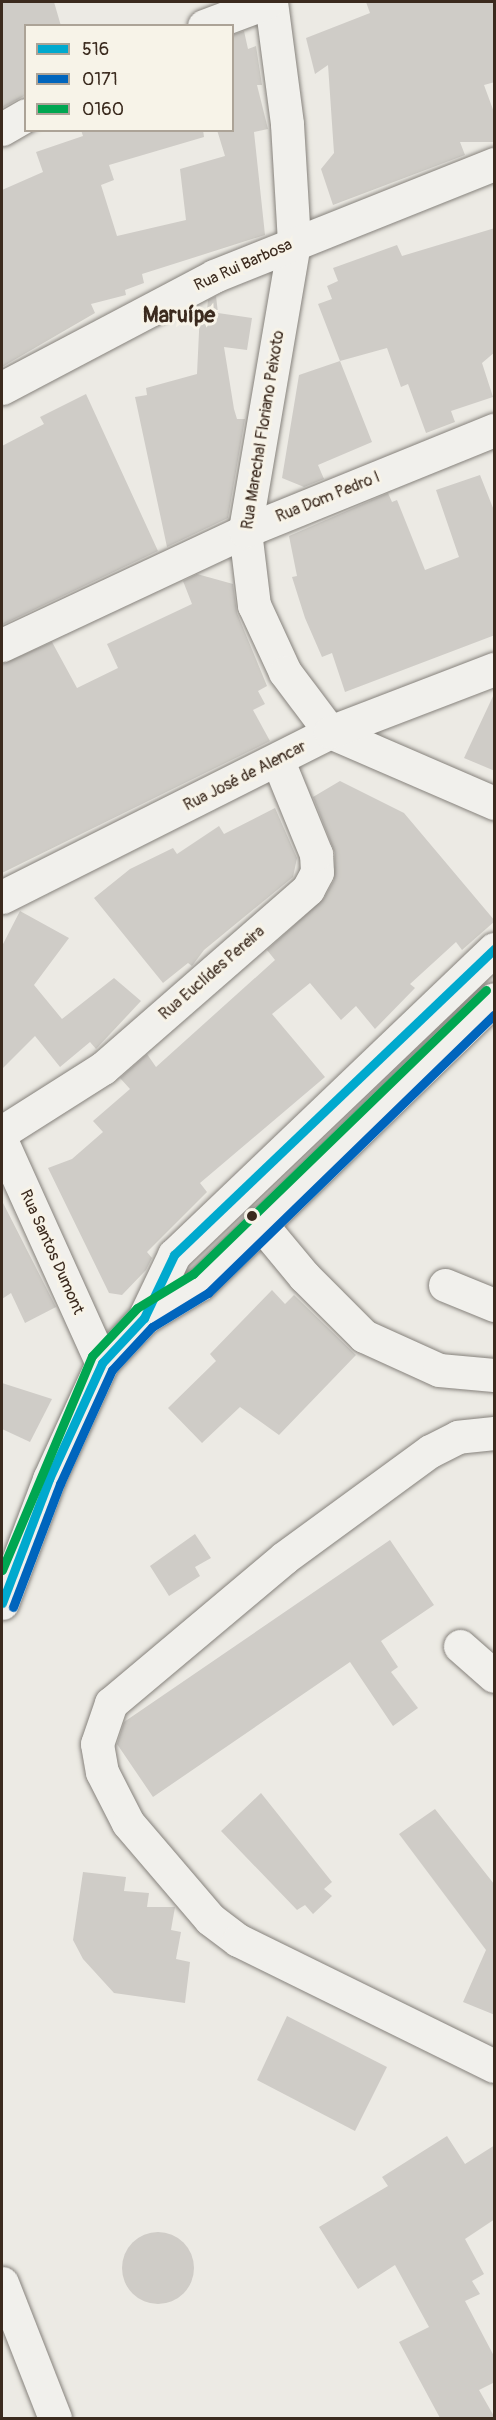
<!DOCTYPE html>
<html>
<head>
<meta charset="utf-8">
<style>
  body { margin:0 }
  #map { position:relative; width:496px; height:2420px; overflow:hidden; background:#eceae4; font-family:Pangolin,sans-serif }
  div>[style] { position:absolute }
  .building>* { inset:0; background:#cfccc7 }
  .round { border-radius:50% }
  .roads { filter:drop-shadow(0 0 2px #86827c) drop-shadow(0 0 2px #86827c) }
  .minor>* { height:33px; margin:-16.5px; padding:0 16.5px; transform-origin:16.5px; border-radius:16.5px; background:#f1f0ec }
  .major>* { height:33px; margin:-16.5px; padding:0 16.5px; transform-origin:16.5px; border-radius:16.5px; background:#f1f0ec }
  .bus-1>* { height:9px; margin:-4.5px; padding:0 4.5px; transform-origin:4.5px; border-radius:4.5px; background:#00a9ce }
  .bus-2>* { height:9px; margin:-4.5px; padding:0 4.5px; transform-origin:4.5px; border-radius:4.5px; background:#0065bd }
  .bus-3>* { height:9px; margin:-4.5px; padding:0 4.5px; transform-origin:4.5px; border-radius:4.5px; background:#00a651 }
  .dots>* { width:16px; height:16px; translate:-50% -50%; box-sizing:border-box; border:3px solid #f7f3e8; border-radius:50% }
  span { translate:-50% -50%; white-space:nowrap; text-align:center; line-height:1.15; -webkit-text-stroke:6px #f7f3e8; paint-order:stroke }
  .street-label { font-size:16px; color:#3b2a1e }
  .district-label { font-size:22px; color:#3b2a1e; font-weight:700 }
  .frame { position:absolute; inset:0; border:3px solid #3b2a1e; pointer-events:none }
  .legend { position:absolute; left:24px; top:24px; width:210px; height:108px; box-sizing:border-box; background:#f7f3e8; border:2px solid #aca397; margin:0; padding:8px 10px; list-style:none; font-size:18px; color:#3b2a1e }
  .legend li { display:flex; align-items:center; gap:12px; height:30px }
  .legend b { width:30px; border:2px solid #aca397 }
</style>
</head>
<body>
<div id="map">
  <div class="building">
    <div style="clip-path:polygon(2px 2px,54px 2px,61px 26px,26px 26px,26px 95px,2px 108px)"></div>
    <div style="clip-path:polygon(366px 2px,495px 2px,495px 82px,484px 85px,495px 115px,495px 142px,460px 142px,465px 155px,333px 205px,321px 169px,334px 153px,328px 65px,315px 74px,306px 38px,370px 13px)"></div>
    <div style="clip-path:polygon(244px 31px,248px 49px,256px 46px,262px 85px,257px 85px,268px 129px,254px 132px,265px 235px,142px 274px,144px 283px,125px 290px,126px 295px,91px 304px,95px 313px,2px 367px,2px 190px,43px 172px,36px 152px,83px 136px,81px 130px,203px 130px,204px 137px,109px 165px,114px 180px,101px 185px,117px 236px,186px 220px,180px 169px,225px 156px,217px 130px,232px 130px,232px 35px)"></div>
    <div style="clip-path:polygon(495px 228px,495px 352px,482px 363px,493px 397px,451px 411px,455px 422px,426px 433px,408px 384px,401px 387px,387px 348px,340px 361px,318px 304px,332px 299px,327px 286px,338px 281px,333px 268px,397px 245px,402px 256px)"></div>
    <div style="clip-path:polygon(216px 296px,218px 313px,252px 318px,247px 350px,224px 347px,234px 409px,237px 419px,245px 419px,228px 518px,167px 547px,135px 397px,147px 395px,146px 388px,197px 374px,200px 311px,207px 311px,208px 300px)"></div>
    <div style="clip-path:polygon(340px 361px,372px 442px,318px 465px,324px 479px,304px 487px,282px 478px,299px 375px)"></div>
    <div style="clip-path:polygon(86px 394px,158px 551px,2px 625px,2px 446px,44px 424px,40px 417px)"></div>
    <div style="clip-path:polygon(480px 475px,495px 513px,495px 635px,345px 692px,332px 653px,322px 657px,305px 618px,292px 577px,297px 576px,289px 536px,388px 493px,392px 502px,397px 500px,425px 570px,459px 557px,436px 490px)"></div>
    <div style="clip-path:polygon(197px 574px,233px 584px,237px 613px,267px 686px,258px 691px,265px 704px,253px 710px,270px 741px,2px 873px,2px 664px,52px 642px,77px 688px,118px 668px,107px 644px,192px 604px,183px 581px)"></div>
    <div style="clip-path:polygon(495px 692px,495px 771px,464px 758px)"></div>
    <div style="clip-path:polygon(340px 781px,404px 813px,495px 921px,462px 950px,456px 942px,410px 984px,415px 988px,375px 1029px,356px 1006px,341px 1020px,310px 983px,272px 1014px,325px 1077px,200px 1183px,207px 1192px,147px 1252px,152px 1258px,146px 1270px,122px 1295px,109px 1293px,48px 1168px,72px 1159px,103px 1132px,93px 1121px,130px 1089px,120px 1078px,147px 1054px,156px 1067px,186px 1040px,275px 960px,267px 950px,324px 898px,334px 880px,335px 853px,313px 797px)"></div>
    <div style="clip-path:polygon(275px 808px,297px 858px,293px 877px,204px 950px,192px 966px,188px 963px,163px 983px,94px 898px,130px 869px,173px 848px,177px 854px,219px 826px,224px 834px)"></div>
    <div style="clip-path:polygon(20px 911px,69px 938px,34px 985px,62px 1019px,114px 978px,141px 1001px,96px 1049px,90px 1042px,60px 1067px,35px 1036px,2px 1069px,2px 946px)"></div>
    <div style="clip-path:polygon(2px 1201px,56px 1307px,25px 1323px,11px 1293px,2px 1299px)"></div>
    <div style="clip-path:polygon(272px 1290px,285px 1304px,294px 1295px,356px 1355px,279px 1435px,240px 1407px,202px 1443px,168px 1408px,216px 1361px,210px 1354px)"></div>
    <div style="clip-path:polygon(2px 1383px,52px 1399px,30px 1442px,2px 1429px)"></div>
    <div style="clip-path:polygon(195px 1534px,211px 1558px,195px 1567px,200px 1576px,169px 1596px,150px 1566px)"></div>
    <div style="clip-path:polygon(390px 1540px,434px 1605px,381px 1641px,398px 1667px,391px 1672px,418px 1708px,393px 1726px,350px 1662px,153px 1797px,117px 1744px,124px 1722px)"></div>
    <div style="clip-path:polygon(261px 1793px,332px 1882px,324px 1889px,332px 1896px,313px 1914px,305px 1905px,297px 1910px,221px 1831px)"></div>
    <div style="clip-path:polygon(435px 1809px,494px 1884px,495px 2015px,463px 2002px,486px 1950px,399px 1834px)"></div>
    <div style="clip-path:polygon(83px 1872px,126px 1877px,124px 1891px,149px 1893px,147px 1907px,175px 1907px,171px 1930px,181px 1932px,176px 1959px,190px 1962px,185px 2003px,114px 1993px,83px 1959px,73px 1940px)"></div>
    <div style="clip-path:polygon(287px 2016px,387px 2067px,355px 2131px,257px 2080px)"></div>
    <div style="clip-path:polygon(447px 2136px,465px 2164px,495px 2145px,495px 2219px,465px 2239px,484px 2274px,472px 2281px,480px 2294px,465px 2301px,495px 2358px,495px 2382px,479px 2390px,495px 2418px,440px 2418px,399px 2342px,429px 2327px,395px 2265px,358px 2289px,319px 2227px,388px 2186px,382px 2177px)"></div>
    <div class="round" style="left:122px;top:2232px;width:72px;height:72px"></div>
  </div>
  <div class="roads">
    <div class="minor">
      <div style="left:271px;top:2px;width:123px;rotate:82.5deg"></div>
      <div style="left:287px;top:124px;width:119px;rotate:86.6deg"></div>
      <div style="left:294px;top:243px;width:292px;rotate:99.7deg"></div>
      <div style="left:245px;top:531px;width:75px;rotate:83.1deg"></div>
      <div style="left:254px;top:605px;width:74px;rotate:65.2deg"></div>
      <div style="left:285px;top:672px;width:75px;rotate:53.1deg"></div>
      <div style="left:330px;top:732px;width:179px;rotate:23.4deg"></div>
      <div style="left:204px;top:26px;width:68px;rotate:-20.6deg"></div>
      <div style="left:2px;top:129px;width:28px;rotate:-30deg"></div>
      <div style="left:2px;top:388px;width:240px;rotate:-27.8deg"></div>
      <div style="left:214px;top:276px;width:302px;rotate:-21.8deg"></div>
      <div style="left:2px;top:645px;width:268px;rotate:-25.1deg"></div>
      <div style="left:245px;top:531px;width:269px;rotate:-22.1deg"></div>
      <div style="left:2px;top:897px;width:367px;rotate:-26.7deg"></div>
      <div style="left:330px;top:732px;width:176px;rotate:-21deg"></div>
      <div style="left:2px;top:1132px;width:120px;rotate:-32.4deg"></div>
      <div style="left:103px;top:1068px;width:272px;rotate:-41.1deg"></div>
      <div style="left:308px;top:889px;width:19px;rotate:-62deg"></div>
      <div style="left:317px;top:872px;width:18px;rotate:-93deg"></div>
      <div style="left:316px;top:854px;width:100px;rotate:-112.2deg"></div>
      <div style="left:2px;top:1142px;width:243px;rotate:65.7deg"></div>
      <div style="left:260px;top:1223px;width:69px;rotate:50.3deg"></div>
      <div style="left:304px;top:1276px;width:85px;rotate:45deg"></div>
      <div style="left:364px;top:1336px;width:82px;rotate:24.4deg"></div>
      <div style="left:439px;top:1370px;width:55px;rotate:5.2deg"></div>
      <div style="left:445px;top:1285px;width:53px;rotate:22.2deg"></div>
      <div style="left:494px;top:1433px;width:36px;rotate:174deg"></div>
      <div style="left:458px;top:1437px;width:31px;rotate:153deg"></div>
      <div style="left:430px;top:1451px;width:181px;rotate:143.8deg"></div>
      <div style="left:284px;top:1558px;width:226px;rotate:140deg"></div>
      <div style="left:111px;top:1703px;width:43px;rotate:108.9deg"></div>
      <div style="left:97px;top:1744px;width:28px;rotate:80deg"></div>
      <div style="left:102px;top:1772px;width:57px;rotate:63deg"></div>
      <div style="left:128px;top:1823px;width:126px;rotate:49.5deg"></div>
      <div style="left:210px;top:1919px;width:35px;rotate:37deg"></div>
      <div style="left:238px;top:1940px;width:285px;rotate:26.2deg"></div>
      <div style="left:460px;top:1646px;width:45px;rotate:41.4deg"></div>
      <div style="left:2px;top:2283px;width:145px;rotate:68.6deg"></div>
    </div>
    <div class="major">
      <div style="left:144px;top:1318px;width:70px;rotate:-64.5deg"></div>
      <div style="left:174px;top:1255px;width:443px;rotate:-43.7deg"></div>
      <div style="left:2px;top:1603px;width:133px;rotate:-69.2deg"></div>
      <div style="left:49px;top:1479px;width:128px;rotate:-65.4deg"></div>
      <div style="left:102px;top:1363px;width:62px;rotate:-47deg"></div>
      <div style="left:144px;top:1318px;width:66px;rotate:-31.3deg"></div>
      <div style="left:200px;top:1284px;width:409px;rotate:-44.1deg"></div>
    </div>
  </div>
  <div class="bus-1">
    <div style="left:2px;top:1603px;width:133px;rotate:-69.2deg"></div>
    <div style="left:49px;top:1479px;width:128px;rotate:-65.4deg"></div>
    <div style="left:102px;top:1363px;width:62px;rotate:-47deg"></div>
    <div style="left:144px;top:1318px;width:70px;rotate:-64.5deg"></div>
    <div style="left:174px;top:1255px;width:443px;rotate:-43.7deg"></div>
  </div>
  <div class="bus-2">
    <div style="left:13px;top:1607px;width:132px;rotate:-69.1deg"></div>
    <div style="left:60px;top:1484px;width:125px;rotate:-65.5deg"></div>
    <div style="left:112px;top:1370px;width:59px;rotate:-47.1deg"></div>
    <div style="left:152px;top:1327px;width:66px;rotate:-31.3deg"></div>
    <div style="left:208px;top:1293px;width:399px;rotate:-44.2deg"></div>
  </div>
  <div class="bus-3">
    <div style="left:2px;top:1570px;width:232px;rotate:-67.2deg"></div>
    <div style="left:92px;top:1356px;width:66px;rotate:-46.8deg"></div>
    <div style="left:137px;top:1308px;width:66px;rotate:-31.3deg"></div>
    <div style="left:193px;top:1274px;width:408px;rotate:-44.1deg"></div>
  </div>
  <div class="dots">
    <div style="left:252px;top:1216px;background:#3b2a1e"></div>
  </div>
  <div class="street-label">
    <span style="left:243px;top:265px;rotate:-24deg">Rua Rui Barbosa</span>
    <span style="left:263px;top:430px;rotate:-81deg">Rua Marechal Floriano Peixoto</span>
    <span style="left:328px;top:497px;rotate:-22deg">Rua Dom Pedro I</span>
    <span style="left:245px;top:776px;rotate:-27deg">Rua José de Alencar</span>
    <span style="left:212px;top:973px;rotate:-41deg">Rua Euclídes Pereira</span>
    <span style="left:52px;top:1252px;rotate:66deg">Rua Santos Dumont</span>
  </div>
  <div class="district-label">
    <span style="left:179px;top:316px">Maruípe</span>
  </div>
  <div class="frame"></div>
  <ul class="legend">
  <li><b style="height:8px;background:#00a9ce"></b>516</li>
  <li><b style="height:8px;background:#0065bd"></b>0171</li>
  <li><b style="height:8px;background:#00a651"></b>0160</li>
  </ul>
</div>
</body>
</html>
